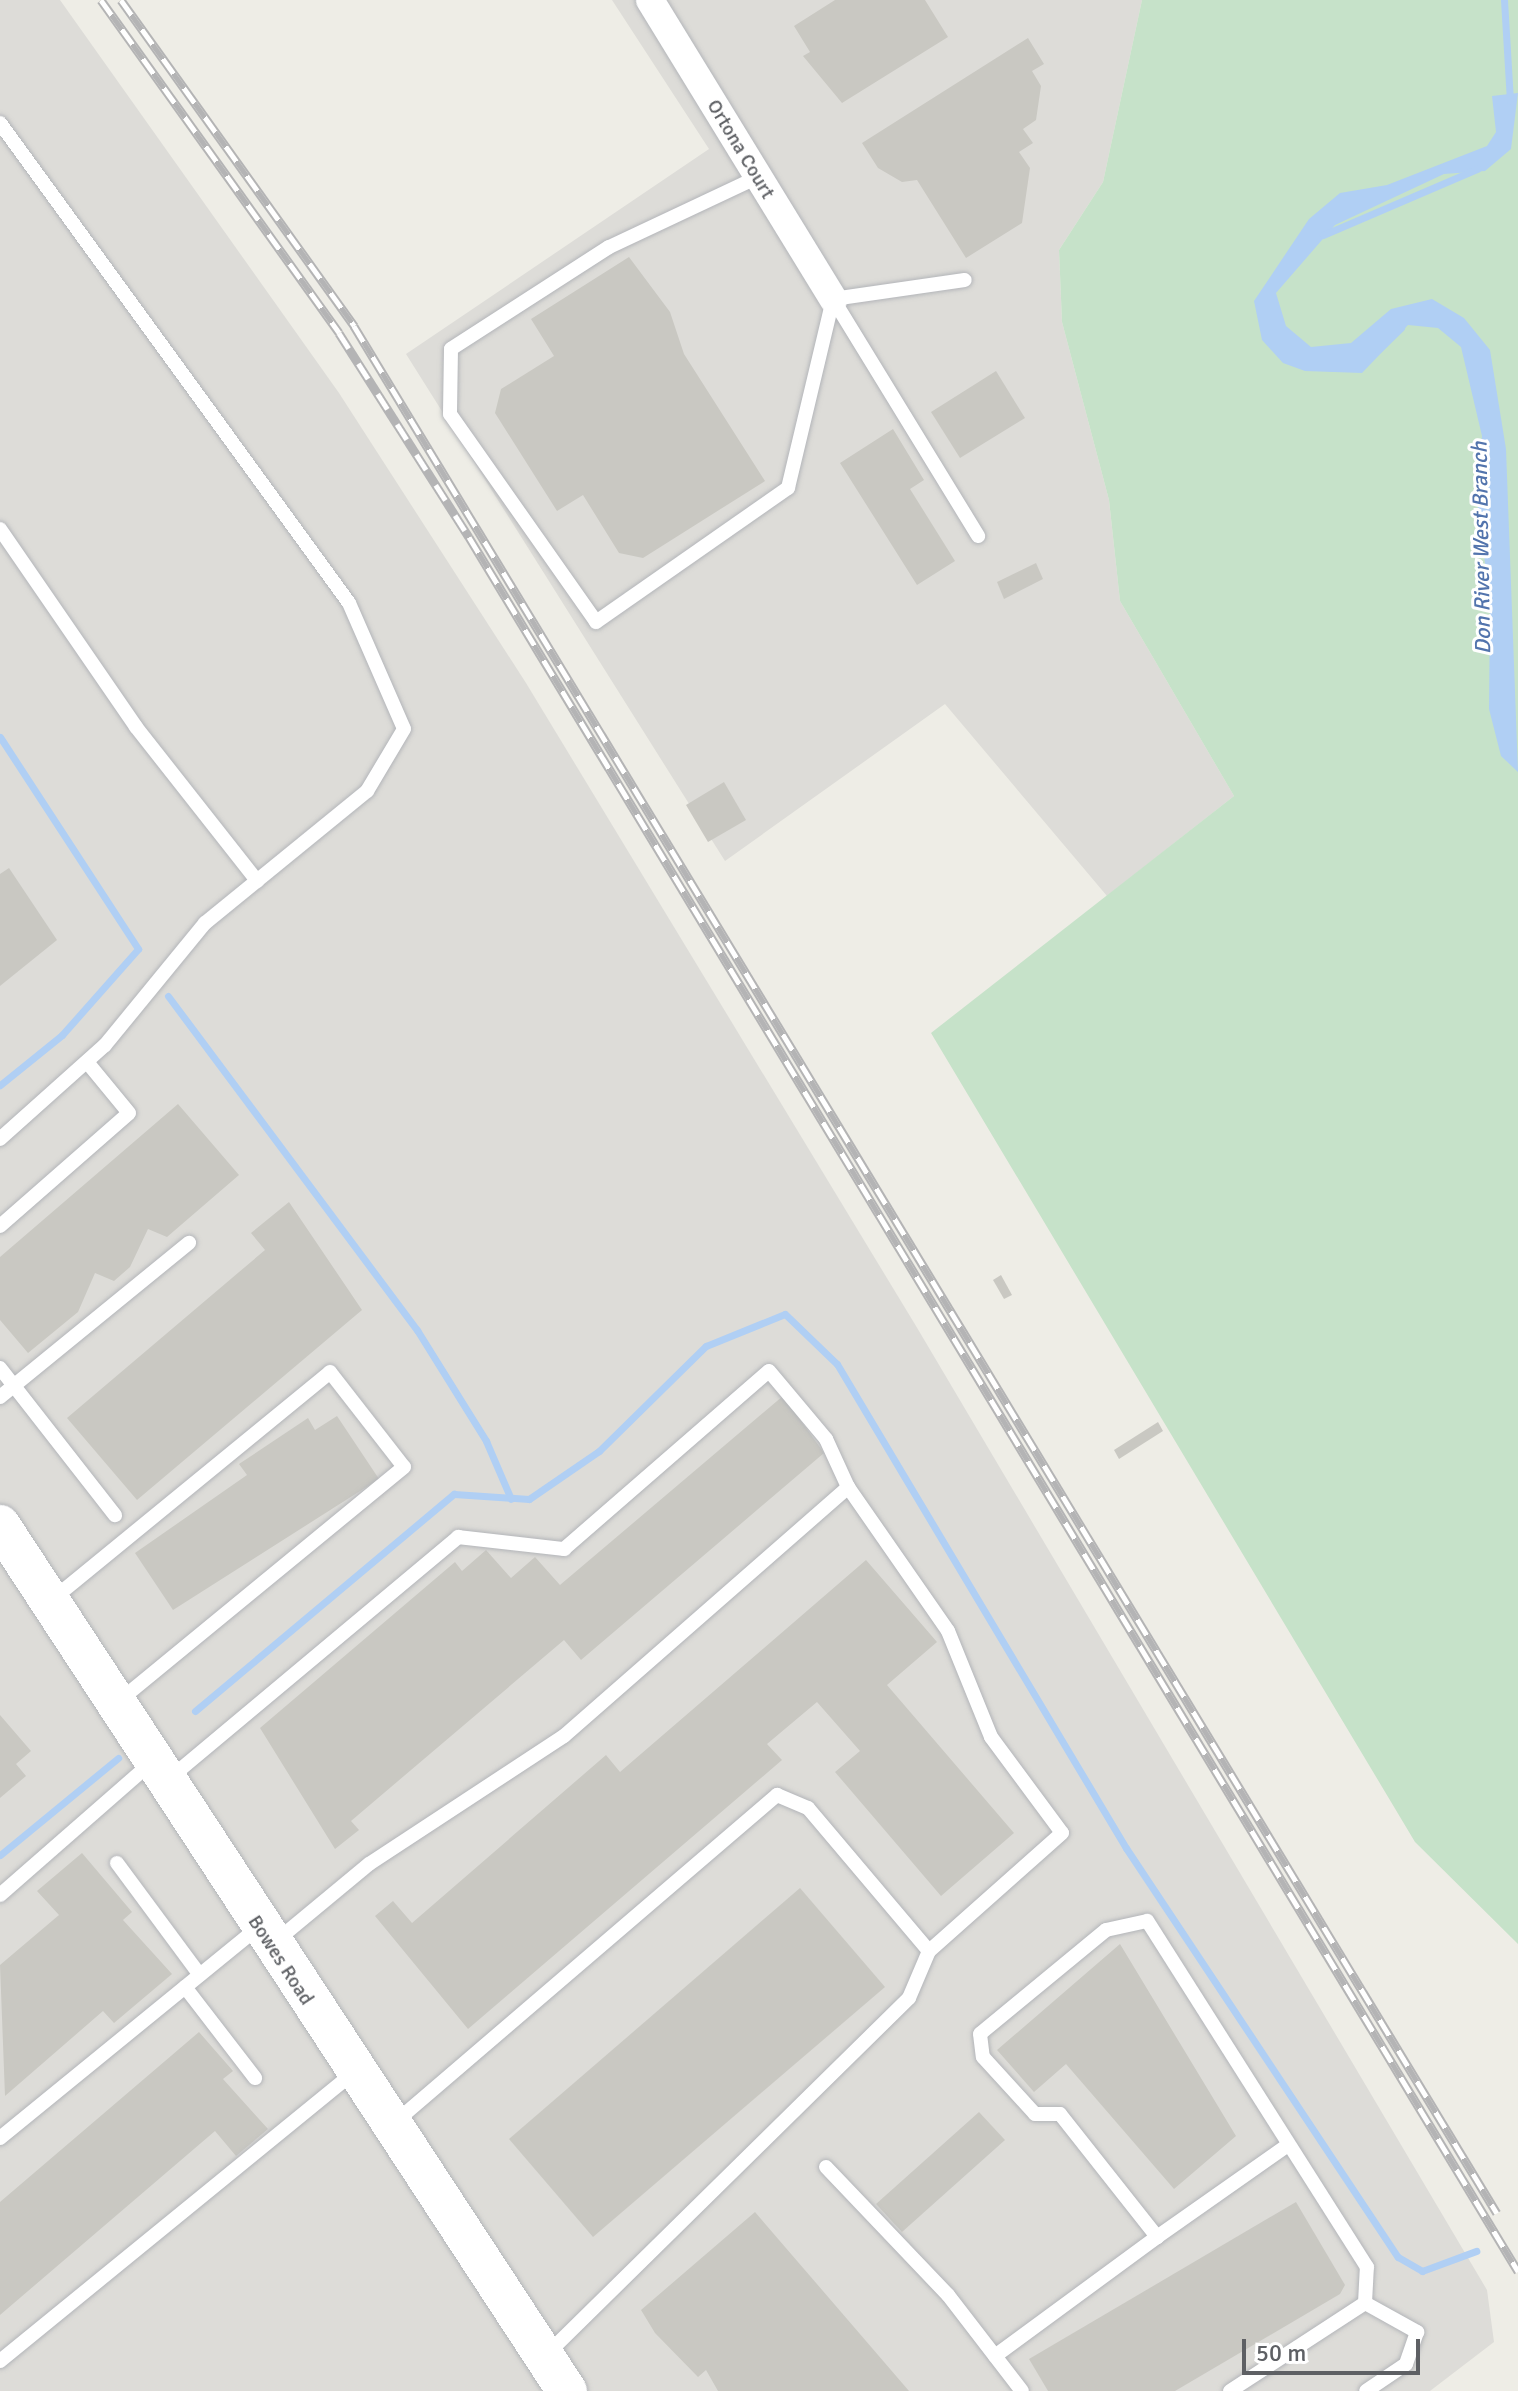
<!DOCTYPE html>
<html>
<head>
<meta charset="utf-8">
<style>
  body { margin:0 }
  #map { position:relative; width:1518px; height:2391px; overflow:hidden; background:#eeede6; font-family:Signika,sans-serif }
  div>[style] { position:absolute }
  .industrial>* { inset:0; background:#dddcd8 }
  .green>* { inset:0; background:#c6e2c9 }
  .water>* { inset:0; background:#b0cff4 }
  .stream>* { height:7px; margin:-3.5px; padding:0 3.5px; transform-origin:3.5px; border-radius:3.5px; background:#b0cff4 }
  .building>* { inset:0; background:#c9c8c2 }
  .roads { filter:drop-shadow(0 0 2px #b3b5b9) drop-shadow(0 0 2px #b3b5b9) }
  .lane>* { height:14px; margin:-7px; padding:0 7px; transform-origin:7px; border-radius:7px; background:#fff }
  .street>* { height:28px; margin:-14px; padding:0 14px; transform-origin:14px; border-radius:14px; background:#fff }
  .secondary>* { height:40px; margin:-20px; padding:0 20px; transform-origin:20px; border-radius:20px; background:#fff }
  .rail>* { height:9px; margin-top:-4.5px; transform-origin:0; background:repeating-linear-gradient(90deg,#fff 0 18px,#b4b4b5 0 36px); box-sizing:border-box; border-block:2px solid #b4b4b5 }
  span { translate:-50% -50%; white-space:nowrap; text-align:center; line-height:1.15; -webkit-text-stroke:6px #fff; paint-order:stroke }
  .street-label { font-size:20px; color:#5e6064 }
  .water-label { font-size:22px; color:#5274ad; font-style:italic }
  .scale { position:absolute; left:1242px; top:2339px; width:178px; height:36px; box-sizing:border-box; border:4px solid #5e6064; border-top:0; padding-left:10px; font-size:24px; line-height:28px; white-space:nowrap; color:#5e6064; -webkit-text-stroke:6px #fff; paint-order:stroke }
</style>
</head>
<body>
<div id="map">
  <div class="industrial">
    <div style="clip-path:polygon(0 0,60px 0,339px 393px,526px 683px,916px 1326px,1487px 2290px,1494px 2342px,1430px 2391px,0 2391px)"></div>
    <div style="clip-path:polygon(612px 0,1142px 0,1103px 182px,1059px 250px,1062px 322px,1109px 500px,1120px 601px,1234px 796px,1107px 896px,945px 704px,725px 861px,406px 354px,709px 149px)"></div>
  </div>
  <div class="green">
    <div style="clip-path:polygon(1142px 0,1518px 0,1518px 1944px,1415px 1842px,931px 1033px,1234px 796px,1120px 601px,1109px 500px,1062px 322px,1059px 250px,1103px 182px)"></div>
  </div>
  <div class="water">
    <div style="clip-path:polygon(1518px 93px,1511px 149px,1485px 171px,1444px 174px,1335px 225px,1276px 293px,1286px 326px,1311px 347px,1351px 343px,1391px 309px,1432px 299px,1464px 318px,1490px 350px,1506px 449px,1518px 772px,1501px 756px,1489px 709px,1490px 602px,1476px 492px,1482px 436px,1461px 347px,1438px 328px,1408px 325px,1362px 373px,1305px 371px,1283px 363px,1262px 340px,1254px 301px,1309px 219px,1340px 193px,1387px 185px,1487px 146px,1496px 132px,1492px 96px)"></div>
  </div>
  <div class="stream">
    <div style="left:1504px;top:0;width:101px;rotate:86.6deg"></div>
    <div style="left:1323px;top:235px;width:168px;rotate:-23.2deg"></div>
    <div style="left:1378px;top:350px;width:32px;rotate:-44deg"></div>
    <div style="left:0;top:737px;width:253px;rotate:56.9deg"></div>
    <div style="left:138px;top:949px;width:115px;rotate:131.5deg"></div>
    <div style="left:62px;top:1035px;width:80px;rotate:141.1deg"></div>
    <div style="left:168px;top:996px;width:417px;rotate:53.3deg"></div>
    <div style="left:417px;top:1330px;width:131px;rotate:58.1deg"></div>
    <div style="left:486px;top:1441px;width:63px;rotate:66.7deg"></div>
    <div style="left:195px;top:1711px;width:338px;rotate:-40deg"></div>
    <div style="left:454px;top:1494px;width:75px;rotate:3.8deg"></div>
    <div style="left:529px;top:1499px;width:85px;rotate:-34.4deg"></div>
    <div style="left:599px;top:1451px;width:150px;rotate:-44.5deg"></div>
    <div style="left:706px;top:1346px;width:85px;rotate:-22.1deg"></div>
    <div style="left:785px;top:1314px;width:72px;rotate:43.9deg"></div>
    <div style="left:837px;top:1364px;width:564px;rotate:59.16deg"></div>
    <div style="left:1126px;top:1848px;width:491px;rotate:56.4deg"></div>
    <div style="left:1398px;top:2257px;width:28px;rotate:30deg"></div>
    <div style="left:1422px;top:2271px;width:58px;rotate:-20.3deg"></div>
    <div style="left:0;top:1855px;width:153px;rotate:-39.4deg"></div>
  </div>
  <div class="building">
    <div style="clip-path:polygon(835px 0,925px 0,948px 37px,842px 103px,803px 56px,810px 52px,794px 26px)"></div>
    <div style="clip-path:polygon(1028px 38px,1044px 64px,1032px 71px,1041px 86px,1036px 120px,1023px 129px,1033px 143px,1019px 152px,1030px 168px,1022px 223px,966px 258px,917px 180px,902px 182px,878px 168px,862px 143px)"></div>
    <div style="clip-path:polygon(629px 257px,670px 312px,684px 354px,765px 481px,643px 558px,619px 553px,583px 495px,557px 511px,495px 413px,501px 389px,554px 356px,531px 319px)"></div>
    <div style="clip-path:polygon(996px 371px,1025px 418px,960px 458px,931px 412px)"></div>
    <div style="clip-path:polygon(893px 429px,924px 480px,910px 489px,955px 561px,917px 585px,840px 463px)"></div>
    <div style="clip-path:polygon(1036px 563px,1043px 579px,1004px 599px,997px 582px)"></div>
    <div style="clip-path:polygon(724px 782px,746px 820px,708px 842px,686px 805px)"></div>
    <div style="clip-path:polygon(9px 868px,57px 940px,0 986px,0 874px)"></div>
    <div style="clip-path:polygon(178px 1104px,239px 1175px,167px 1237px,148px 1229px,130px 1267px,114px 1281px,95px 1273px,78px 1312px,28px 1353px,0 1320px,0 1257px)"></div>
    <div style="clip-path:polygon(289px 1202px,362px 1310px,137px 1500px,67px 1418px,265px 1250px,251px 1233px)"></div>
    <div style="clip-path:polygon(1001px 1275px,1012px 1295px,1004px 1299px,993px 1280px)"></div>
    <div style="clip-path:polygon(783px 1396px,824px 1453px,581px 1660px,564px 1640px,351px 1821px,359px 1830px,335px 1849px,260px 1728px,455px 1562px,462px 1571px,486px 1550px,511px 1578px,535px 1557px,560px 1585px)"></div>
    <div style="clip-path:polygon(337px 1416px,379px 1479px,173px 1610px,135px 1553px,247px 1475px,239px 1464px,308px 1418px,315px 1430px)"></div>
    <div style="clip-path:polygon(1158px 1422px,1163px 1431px,1119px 1459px,1114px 1450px)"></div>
    <div style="clip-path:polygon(866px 1560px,937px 1642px,887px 1685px,1014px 1833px,941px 1896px,835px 1772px,860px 1751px,817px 1702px,767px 1744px,782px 1760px,468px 2029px,375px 1916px,393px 1901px,412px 1923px,606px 1755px,620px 1772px)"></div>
    <div style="clip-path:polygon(0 1715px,31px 1751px,16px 1764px,26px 1776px,0 1798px)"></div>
    <div style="clip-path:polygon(82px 1853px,132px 1912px,123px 1920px,172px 1974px,114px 2023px,103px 2011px,5px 2096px,0 1965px,59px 1915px,37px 1891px)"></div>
    <div style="clip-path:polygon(800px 1888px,885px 1987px,593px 2237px,509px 2139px)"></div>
    <div style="clip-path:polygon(1120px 1944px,1236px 2136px,1174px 2189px,1066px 2064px,1034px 2092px,997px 2050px)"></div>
    <div style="clip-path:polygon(199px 2032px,233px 2071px,223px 2079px,268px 2129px,236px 2156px,215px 2131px,0 2315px,0 2202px)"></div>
    <div style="clip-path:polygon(979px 2112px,1005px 2140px,902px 2232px,876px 2204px)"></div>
    <div style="clip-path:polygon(1296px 2202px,1345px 2285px,1340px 2294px,1175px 2391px,1048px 2391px,1029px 2359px)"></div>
    <div style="clip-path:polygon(755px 2212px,909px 2391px,718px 2391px,706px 2370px,698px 2377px,655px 2333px,641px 2310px)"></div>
  </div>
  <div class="roads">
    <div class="lane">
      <div style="left:0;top:123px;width:593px;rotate:53.98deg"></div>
      <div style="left:349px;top:603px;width:137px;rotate:66.4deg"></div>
      <div style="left:404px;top:729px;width:72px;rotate:120.8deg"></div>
      <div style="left:367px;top:791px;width:209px;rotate:140.8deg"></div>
      <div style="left:205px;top:923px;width:158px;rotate:129.3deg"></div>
      <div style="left:105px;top:1045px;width:141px;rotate:138.2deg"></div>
      <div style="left:758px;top:177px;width:165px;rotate:154.8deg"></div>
      <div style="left:609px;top:247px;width:188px;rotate:147.2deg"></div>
      <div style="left:451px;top:349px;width:65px;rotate:90.9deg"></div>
      <div style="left:450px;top:414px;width:254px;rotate:54.9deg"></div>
      <div style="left:596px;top:622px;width:234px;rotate:-34.9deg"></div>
      <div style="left:788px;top:488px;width:194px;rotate:-76.6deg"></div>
      <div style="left:833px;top:299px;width:278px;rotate:58.5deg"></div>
      <div style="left:833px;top:299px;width:133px;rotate:-8.2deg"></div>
      <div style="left:0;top:529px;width:240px;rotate:55.5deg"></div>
      <div style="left:136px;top:727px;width:196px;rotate:51.8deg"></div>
      <div style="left:0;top:1226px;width:171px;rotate:-41.2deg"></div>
      <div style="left:129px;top:1113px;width:66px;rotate:-129.5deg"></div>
      <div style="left:0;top:1368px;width:187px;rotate:52deg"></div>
      <div style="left:0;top:1397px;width:244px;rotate:-39.2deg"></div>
      <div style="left:53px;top:1599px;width:358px;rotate:-39.3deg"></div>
      <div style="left:330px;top:1372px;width:120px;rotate:52.1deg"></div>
      <div style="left:404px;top:1467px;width:369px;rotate:140.6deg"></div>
      <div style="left:170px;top:1778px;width:376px;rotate:-39.9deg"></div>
      <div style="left:458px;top:1537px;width:107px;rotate:6.5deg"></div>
      <div style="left:564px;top:1549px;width:271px;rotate:-41deg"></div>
      <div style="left:769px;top:1371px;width:89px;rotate:50deg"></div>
      <div style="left:826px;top:1439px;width:53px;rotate:65.4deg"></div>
      <div style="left:117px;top:1863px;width:139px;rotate:53.5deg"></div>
      <div style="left:0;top:1895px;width:203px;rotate:-41.2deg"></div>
      <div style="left:275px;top:1942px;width:122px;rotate:-39.7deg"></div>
      <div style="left:369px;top:1864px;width:233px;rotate:-33.3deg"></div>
      <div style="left:564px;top:1736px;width:378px;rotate:-41.2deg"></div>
      <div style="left:848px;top:1487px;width:175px;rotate:55.2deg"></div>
      <div style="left:948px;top:1631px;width:114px;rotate:67.9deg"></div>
      <div style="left:991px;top:1737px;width:119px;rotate:53.5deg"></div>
      <div style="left:1062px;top:1833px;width:178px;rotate:138.4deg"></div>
      <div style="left:185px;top:1987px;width:115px;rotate:52.4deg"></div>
      <div style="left:393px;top:2124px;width:506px;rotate:-40.59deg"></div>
      <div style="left:777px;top:1795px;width:34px;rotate:23deg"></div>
      <div style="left:808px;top:1808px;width:187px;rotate:49.8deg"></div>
      <div style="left:929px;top:1951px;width:51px;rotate:113.1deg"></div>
      <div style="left:909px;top:1998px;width:509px;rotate:135.48deg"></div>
      <div style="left:0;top:2138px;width:335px;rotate:-39.2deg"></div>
      <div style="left:826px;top:2167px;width:177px;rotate:46.4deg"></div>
      <div style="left:948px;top:2295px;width:121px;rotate:52.4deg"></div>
      <div style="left:1365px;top:2303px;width:60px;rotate:29.1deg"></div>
      <div style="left:1417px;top:2332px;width:34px;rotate:109deg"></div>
      <div style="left:1406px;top:2364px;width:48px;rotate:146deg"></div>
      <div style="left:995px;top:2356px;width:201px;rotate:-36.3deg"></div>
      <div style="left:0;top:2361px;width:457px;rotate:-39.2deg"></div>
      <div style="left:1230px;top:2391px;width:161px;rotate:-33.1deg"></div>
      <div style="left:1365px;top:2303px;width:36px;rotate:-87deg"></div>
      <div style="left:1367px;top:2267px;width:410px;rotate:-122.4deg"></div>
      <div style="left:1147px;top:1921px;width:42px;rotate:167.6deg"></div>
      <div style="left:1106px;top:1930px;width:163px;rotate:140.5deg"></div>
      <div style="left:980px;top:2034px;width:23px;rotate:83deg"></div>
      <div style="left:983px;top:2057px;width:77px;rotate:47.6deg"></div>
      <div style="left:1035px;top:2114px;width:25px"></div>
      <div style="left:1060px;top:2114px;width:157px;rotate:51.7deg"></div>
      <div style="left:1157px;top:2237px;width:160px;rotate:-35.1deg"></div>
    </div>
    <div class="street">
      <div style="left:650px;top:0;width:351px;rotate:58.5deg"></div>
    </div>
    <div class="secondary">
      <div style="left:0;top:1525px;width:1035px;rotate:56.79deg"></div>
    </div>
  </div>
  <div class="rail">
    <div style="left:101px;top:0;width:409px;rotate:54.4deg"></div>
    <div style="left:339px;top:333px;width:242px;rotate:57.5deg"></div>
    <div style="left:469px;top:537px;width:2027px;rotate:58.83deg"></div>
    <div style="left:121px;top:0;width:401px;rotate:54.4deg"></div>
    <div style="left:354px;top:326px;width:2206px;rotate:58.8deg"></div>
  </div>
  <div class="street-label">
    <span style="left:741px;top:149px;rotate:59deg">Ortona Court</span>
    <span style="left:281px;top:1960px;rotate:57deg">Bowes Road</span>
  </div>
  <div class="water-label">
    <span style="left:1481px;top:548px;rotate:-91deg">Don River West Branch</span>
  </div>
  <div class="scale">50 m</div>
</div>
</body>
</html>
